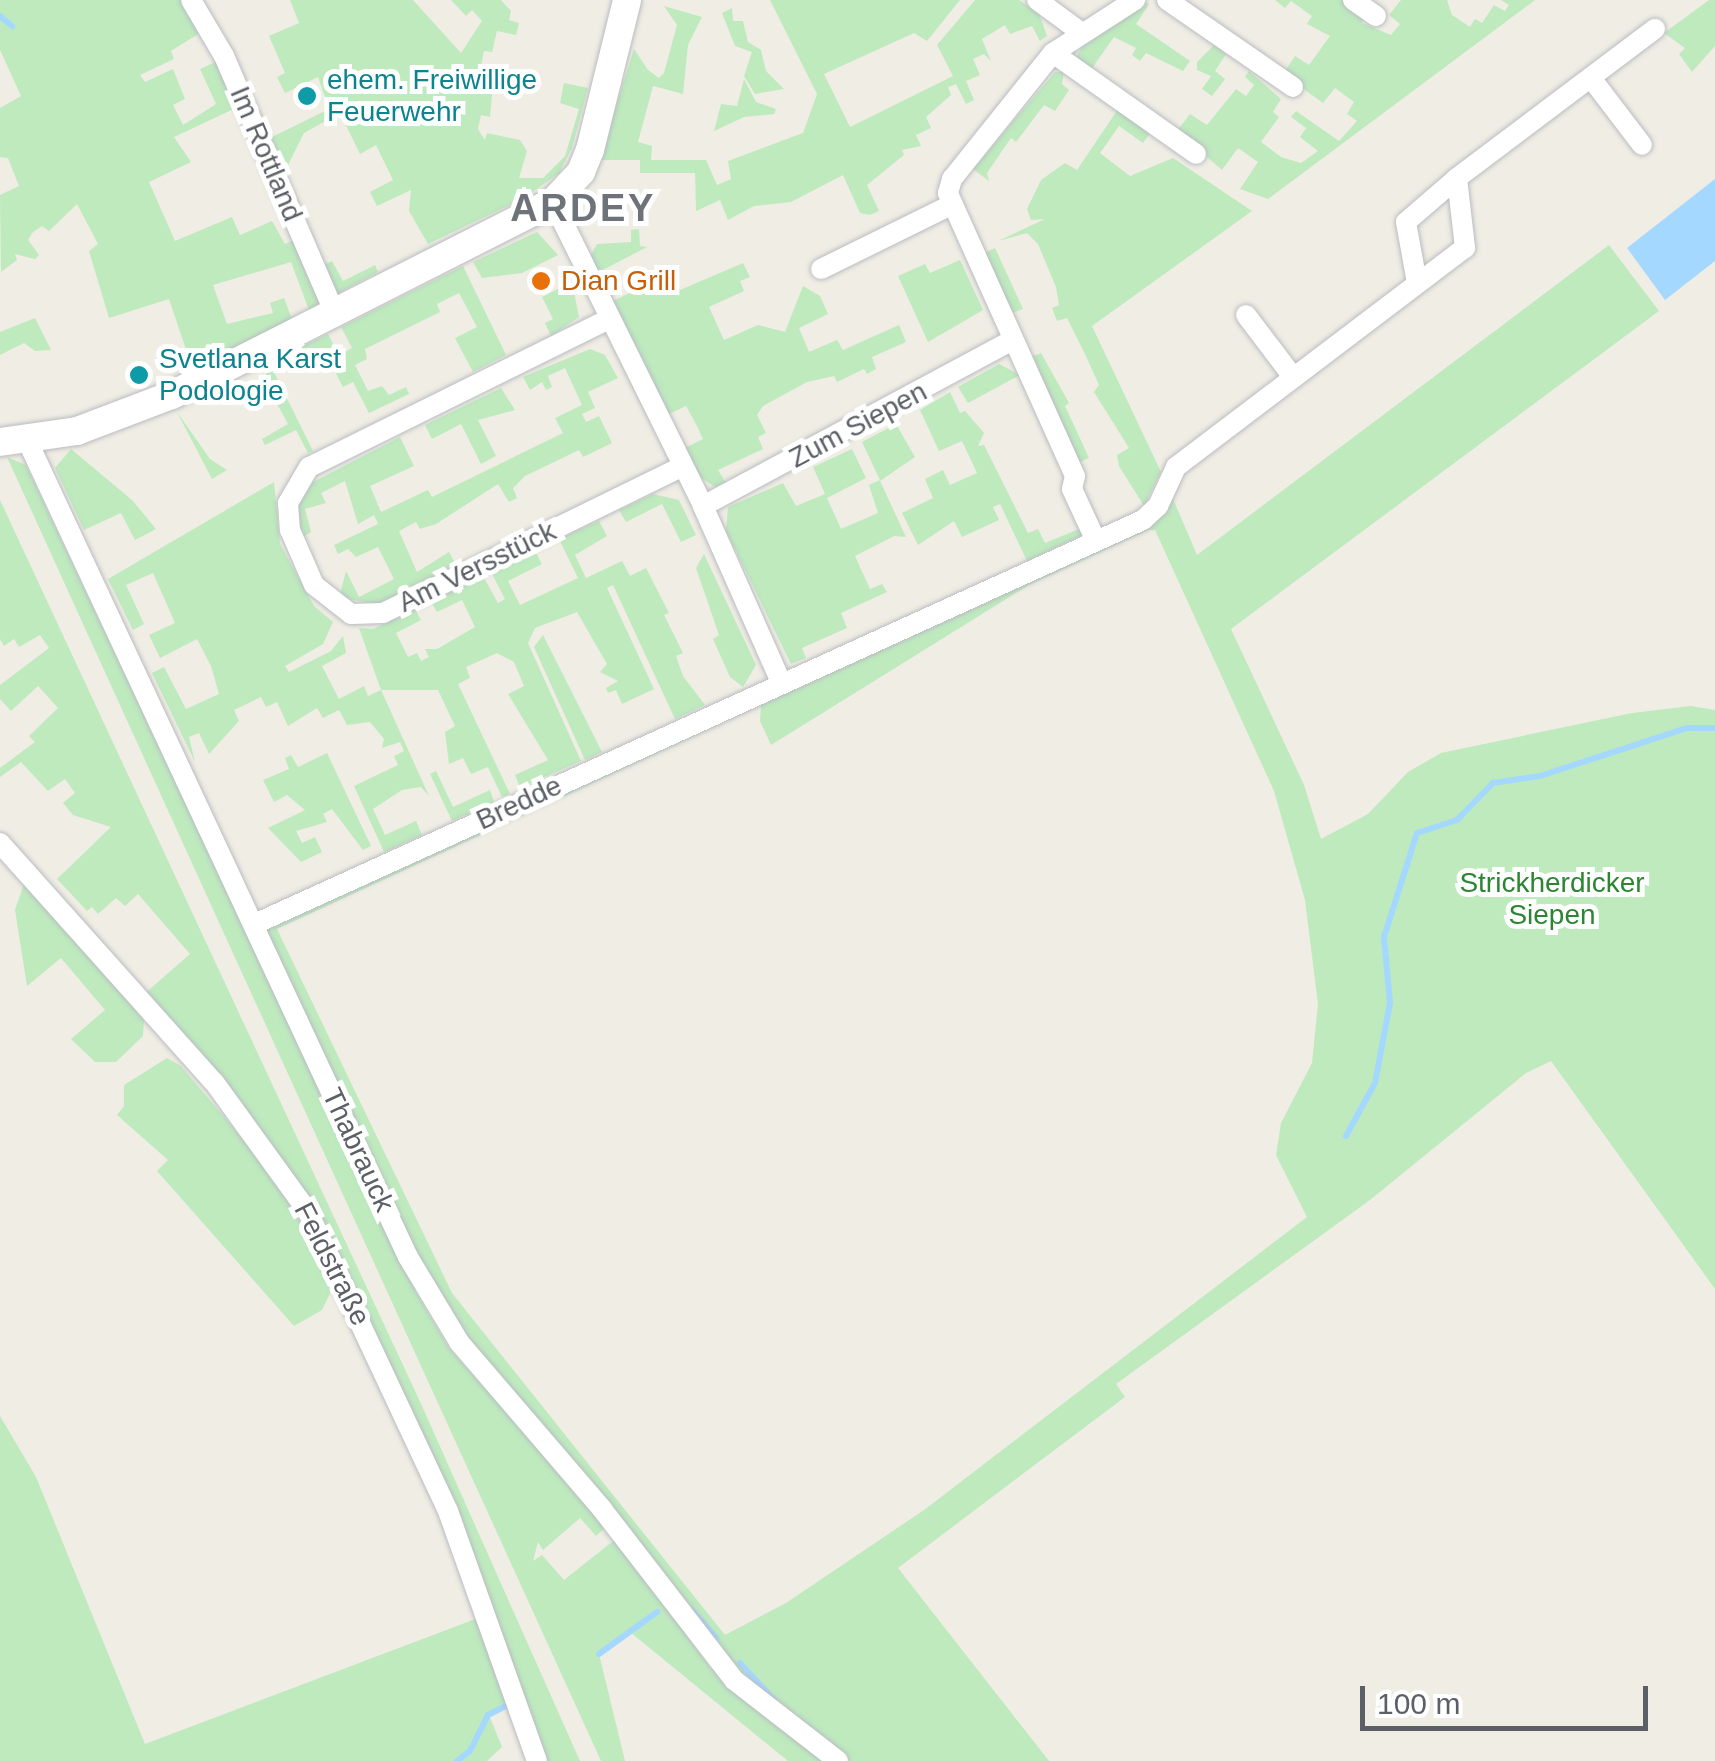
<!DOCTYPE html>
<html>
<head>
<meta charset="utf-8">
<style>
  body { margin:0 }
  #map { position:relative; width:1715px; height:1761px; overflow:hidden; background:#f0ede4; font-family:Helvetica,sans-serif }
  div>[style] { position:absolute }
  .green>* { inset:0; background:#beeabe }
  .water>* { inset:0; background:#a5d8ff }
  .stream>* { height:6px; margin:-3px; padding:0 3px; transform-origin:3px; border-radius:3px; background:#a5d8ff }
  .roads { filter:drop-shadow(0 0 2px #b9bcc1) drop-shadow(0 0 2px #b9bcc1) }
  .street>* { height:20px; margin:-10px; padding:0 10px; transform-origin:10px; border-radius:10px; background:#fff }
  .secondary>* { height:28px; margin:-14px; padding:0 14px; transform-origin:14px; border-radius:14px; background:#fff }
  .dots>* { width:28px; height:28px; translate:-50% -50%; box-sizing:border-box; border:5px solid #fff; border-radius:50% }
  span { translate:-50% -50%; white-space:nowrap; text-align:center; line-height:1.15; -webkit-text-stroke:10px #fff; paint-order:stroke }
  .culture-label { font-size:28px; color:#0d838f }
  .left { translate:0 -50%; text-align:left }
  .street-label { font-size:28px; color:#5c6066 }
  .food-label { font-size:28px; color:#c56008 }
  .park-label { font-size:28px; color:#2c8530 }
  .district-label { font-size:38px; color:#6d7378; font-weight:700; letter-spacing:2.5px }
  .scale { position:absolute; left:1360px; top:1686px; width:288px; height:45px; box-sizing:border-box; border:5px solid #5c6066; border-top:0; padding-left:12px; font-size:30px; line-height:35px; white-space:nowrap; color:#5c6066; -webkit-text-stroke:8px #fff; paint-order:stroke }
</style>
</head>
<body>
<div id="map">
  <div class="green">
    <div style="clip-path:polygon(0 0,186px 0,203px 31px,171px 51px,174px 59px,140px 75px,145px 82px,173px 69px,185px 99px,173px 105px,183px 125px,216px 104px,200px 69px,218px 61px,238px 107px,174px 137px,191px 162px,149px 182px,175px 241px,232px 217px,240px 235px,272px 221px,285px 244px,295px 240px,320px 303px,309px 310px,291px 262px,213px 285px,227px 324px,273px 313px,270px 303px,284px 298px,292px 319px,193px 370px,169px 299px,109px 318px,89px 251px,98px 244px,77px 204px,49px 231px,42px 226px,33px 232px,28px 240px,39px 255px,35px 259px,15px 254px,17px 260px,1px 272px,0 195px,19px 186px,8px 158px,0 157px,0 108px,21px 96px,0 50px)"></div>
    <div style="clip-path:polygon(290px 0,413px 0,461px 53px,482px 21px,472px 10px,466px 16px,451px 0,501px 0,511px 11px,509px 20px,519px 23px,516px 35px,497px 31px,492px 52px,484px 51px,478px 81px,493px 84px,490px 117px,481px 115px,478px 129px,485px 140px,487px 133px,520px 140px,527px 151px,519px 178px,543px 178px,565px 156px,579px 109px,560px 103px,564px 83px,588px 88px,572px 148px,559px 173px,524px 198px,428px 244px,409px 211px,411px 190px,377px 206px,370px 192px,393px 180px,376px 145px,360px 154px,340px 113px,304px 133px,279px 183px,268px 139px,329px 109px,318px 77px,285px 93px,277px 77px,285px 73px,269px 36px,299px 23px)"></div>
    <div style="clip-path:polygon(770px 0,960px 0,927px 41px,914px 33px,824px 74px,850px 127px,953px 76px,937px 45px,975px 0,1019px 0,1039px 13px,1047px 36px,1040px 41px,1032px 26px,1010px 34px,1005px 25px,982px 39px,991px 61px,984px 54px,973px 59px,980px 75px,966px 81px,974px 100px,966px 104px,956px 84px,948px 87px,951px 95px,926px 117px,931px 128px,916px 135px,921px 146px,902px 150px,904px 155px,867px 185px,879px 211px,870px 215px,860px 213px,843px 175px,791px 202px,754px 206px,728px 220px,720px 200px,696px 211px,695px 173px,640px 173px,640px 160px,599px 160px,634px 49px,648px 70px,659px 78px,664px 73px,677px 25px,664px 6px,702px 17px,688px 45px,683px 94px,653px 86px,638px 142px,652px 146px,651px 160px,706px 160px,717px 185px,731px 179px,728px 161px,803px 133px,817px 94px)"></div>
    <div style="clip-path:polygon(1275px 0,1341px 0,1364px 16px,1362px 23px,1391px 35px,1400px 24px,1389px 15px,1401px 0,1447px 0,1452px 15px,1470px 27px,1475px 19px,1482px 23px,1494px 5px,1505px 11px,1509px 5px,1501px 0,1535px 0,1268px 199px,1240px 189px,1258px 162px,1238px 148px,1222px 170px,1177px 131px,1190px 114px,1207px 125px,1236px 89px,1246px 96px,1254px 85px,1245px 77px,1249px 71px,1281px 99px,1273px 112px,1279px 117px,1261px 142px,1281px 157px,1301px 163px,1318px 151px,1300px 137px,1306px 128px,1291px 117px,1296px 111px,1339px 141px,1357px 121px,1347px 114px,1354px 102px,1335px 88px,1323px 103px,1283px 74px,1295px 56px,1309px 65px,1330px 36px,1307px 24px,1312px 16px,1291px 1px,1285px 8px)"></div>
    <div style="clip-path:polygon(1709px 0,1715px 0,1715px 46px,1692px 72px,1679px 54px,1685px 48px,1664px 33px)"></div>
    <div style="clip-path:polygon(1145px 2px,1149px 4px,1136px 24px,1190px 61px,1183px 71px,1146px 53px,1140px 61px,1132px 55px,1136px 48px,1114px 37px,1090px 71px,1075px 59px,1083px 45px)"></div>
    <div style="clip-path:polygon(732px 8px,733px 21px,743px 21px,748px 42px,761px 50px,766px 71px,784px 89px,755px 94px,744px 76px,752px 52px,735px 46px,722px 13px)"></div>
    <div style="clip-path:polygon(1214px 45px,1226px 54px,1215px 71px,1225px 79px,1212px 96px,1202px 89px,1211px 76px,1197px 70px,1197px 62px)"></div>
    <div style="clip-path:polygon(1055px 72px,1064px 72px,1062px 84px,1069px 90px,1055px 111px,1044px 105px,1016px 142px,1011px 138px,987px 173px,989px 181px,973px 169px)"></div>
    <div style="clip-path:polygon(744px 79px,756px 102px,776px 109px,774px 114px,744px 117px,714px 131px,721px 104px,737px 106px)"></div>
    <div style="clip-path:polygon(1118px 109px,1151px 132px,1143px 143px,1119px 126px,1100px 153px,1130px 176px,1173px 158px,1252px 211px,1092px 326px,1161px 472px,1144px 506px,1119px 466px,1117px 455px,1129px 448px,1094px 392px,1099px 385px,1085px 354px,1067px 318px,1057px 321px,1052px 308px,1059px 305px,1056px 287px,1038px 244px,1027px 233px,998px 241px,1045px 219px,1031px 220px,1027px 209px,1041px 180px,1065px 163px,1077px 170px)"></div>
    <div style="clip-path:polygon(639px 229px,640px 246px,647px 247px,599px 272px,590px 256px,597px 244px,631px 242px,631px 230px)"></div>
    <div style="clip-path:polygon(537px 232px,558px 255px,522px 273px,482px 278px,473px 262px)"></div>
    <div style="clip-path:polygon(evenodd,1609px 245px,1659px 311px,1231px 629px,1304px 785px,1321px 839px,1368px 814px,1408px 772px,1441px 753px,1632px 713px,1691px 706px,1715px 710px,1715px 1289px,1551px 1061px,1526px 1073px,1370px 1200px,1116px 1384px,1125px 1397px,898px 1568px,1049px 1761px,788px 1761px,630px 1632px,599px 1654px,625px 1761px,601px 1761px,7px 457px,26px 465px,417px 1294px,449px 1348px,607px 1526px,596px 1536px,580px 1518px,543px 1550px,538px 1542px,533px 1561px,542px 1555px,564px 1580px,617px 1538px,711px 1669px,718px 1662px,459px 1342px,257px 923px,1173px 499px,1197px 555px,1609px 245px,1148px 530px,1155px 530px,1274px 791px,1305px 900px,1318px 1004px,1312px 1063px,1281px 1123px,1276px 1155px,1307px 1217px,924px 1510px,786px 1603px,725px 1635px,452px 1293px,277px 929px,761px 705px,760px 721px,771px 745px,1029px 585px,1148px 530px)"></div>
    <div style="clip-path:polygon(995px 248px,1023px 309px,1009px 314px,982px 254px)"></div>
    <div style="clip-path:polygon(960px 260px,983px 310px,928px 342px,898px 276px,925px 264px,930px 273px)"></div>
    <div style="clip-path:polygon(332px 261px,343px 281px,375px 265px,378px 272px,335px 295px,319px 267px)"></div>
    <div style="clip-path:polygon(743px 263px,750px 277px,740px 281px,744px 291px,709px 307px,724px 340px,758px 325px,785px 332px,803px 286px,820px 296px,828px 314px,799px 328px,809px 352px,837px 340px,843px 350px,899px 325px,906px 342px,872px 357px,876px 369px,867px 374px,864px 369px,837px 382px,834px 376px,807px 382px,763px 406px,757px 415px,766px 433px,758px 437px,763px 449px,718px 470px,726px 483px,715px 487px,701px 478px,685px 448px,703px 439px,697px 426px,686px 406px,669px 414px,611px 302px,661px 278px,673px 276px,680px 290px)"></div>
    <div style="clip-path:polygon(463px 266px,506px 355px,473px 372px,455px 338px,477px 327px,459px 293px,437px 304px,440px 312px,365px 349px,367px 359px,355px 365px,368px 391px,382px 386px,389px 395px,406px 387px,409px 394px,369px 413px,353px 382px,343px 387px,324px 350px,303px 360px,298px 355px,295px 350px,328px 334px,339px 355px,352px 348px,341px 327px)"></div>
    <div style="clip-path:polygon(572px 282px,579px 317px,551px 336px,545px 323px,553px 319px,542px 297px)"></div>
    <div style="clip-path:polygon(35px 318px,51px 350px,35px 351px,24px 343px,0 355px,0 332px)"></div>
    <div style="clip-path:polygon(590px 349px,605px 355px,618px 378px,588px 392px,595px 408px,582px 414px,586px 422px,599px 416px,612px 443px,583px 457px,579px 450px,525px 476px,513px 488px,517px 498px,509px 502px,498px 484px,436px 524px,420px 529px,416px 522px,399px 531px,417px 572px,449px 552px,457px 567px,379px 604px,339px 598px,346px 571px,359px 597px,394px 579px,378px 547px,356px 557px,348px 549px,338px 554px,334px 545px,378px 524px,374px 515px,358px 524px,345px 481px,321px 493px,326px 503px,305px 509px,311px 532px,302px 538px,298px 507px,313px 482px,400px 437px,414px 466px,370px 486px,381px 512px,428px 490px,432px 497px,563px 433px,555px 418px,582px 405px,565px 368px,548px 376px,552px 387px,546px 390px,542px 382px,530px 390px,523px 377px)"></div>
    <div style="clip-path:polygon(1041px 353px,1069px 403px,1065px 406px,1089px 458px,1075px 464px,1027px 358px)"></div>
    <div style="clip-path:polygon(270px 364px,313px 451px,308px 453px,296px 430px,265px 445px,262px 439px,288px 424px,269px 389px,265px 368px)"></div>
    <div style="clip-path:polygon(999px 364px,1020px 375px,968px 403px,958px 387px)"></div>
    <div style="clip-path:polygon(501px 388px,515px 410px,478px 420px,496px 456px,481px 464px,461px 424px,432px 439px,425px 425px)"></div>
    <div style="clip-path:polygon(950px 392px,960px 413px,965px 411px,984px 433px,978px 446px,984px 445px,1028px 533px,1038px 529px,1045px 543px,1084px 527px,1086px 533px,1027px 561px,1000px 504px,993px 507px,999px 520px,962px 537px,954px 521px,918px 545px,902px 513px,933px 498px,925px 479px,943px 470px,950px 485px,977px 473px,962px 441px,939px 451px,920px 410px)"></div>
    <div style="clip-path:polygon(177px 412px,210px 459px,227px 470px,212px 479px)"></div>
    <div style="clip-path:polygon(896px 424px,915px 457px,880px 481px,906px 537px,894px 536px,855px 556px,870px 589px,882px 584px,887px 592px,841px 613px,847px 628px,802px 648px,806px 658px,791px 664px,726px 531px,728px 507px,783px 483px,796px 506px,825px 494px,813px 467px,852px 449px,866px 478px,827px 498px,841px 529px,878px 513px,869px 485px,880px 480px,862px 442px)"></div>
    <div style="clip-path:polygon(71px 449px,132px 500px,156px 529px,135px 540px,121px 513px,84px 530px,55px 468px)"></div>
    <div style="clip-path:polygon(274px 482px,280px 544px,314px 606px,333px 622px,323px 644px,285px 666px,289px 672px,331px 651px,343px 636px,346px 653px,322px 666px,339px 699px,364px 686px,368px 696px,381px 690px,359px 628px,373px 629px,415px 609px,421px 620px,396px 633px,408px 657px,417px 653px,421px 661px,429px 657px,425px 649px,437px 649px,475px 627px,462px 600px,437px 612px,431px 602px,483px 576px,498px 603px,505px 599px,491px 572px,535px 551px,542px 564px,508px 581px,520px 605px,578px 578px,559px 539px,599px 521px,607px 536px,575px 555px,586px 578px,622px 561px,630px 576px,646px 568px,669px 613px,664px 615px,683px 653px,676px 656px,683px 676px,705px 705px,675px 719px,613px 585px,607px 588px,654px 689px,622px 704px,616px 690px,608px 693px,606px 688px,618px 681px,600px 672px,607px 664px,577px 612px,535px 628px,528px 643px,581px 761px,520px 788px,515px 775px,548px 760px,508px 694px,524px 686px,514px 662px,497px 653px,466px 667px,470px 678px,458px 684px,510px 794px,502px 797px,488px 767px,471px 774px,463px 758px,449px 764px,445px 732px,455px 726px,438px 690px,381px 690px,429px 796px,421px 787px,402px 790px,373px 809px,385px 835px,416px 821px,422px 835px,384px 852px,354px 786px,398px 765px,394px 756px,404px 751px,400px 742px,382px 748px,384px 739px,370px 722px,347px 725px,339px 710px,323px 718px,317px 708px,288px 726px,277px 702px,266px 707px,261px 697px,234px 710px,239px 721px,209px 754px,199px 733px,189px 737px,195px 762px,152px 673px,164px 667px,186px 709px,219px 694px,211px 666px,197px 639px,160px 658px,149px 635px,175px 623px,153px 573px,126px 585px,144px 624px,133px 630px,108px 579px)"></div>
    <div style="clip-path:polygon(653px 494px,679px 500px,696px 535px,681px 542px,662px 504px,626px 522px,619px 510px)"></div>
    <div style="clip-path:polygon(0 500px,422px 1406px,580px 1761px,543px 1761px,513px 1702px,489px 1715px,502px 1747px,487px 1761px,0 1761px,0 1416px,36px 1477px,145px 1744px,486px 1615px,308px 1212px,143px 995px,190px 954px,138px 894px,125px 906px,116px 898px,98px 914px,92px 907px,87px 911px,57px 879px,111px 827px,73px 815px,63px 803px,75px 793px,65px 779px,48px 791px,21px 762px,0 777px,0 768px,35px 742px,29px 736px,58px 708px,38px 686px,11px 711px,0 699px,0 685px,49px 648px,40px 635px,19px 647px,14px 639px,4px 646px,0 639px)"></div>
    <div style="clip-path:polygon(704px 554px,756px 665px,743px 687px,730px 677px,713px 639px,719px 635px,696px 568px)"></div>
    <div style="clip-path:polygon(543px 635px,602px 752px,585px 760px,534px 647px)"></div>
    <div style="clip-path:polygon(327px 753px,371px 846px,363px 850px,332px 809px,323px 814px,327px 822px,296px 831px,302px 843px,315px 837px,322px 852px,301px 862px,268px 828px,305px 810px,287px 795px,274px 802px,263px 780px,289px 769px,285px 758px,291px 755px,298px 767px)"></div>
    <div style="clip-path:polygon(436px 771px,453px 807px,490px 790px,494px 802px,452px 821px,430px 774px)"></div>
    <div style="clip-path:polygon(24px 884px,144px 1019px,143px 1036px,116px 1062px,95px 1062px,71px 1039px,105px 1010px,61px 958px,27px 986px,15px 910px)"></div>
    <div style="clip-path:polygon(167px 1058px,181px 1066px,273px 1175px,335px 1283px,322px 1310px,294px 1326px,157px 1171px,168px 1160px,117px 1115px,124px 1106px,124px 1085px)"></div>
  </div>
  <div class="water">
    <div style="clip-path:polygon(1715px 179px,1715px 261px,1665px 300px,1627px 248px)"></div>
  </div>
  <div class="stream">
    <div style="left:0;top:16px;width:16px;rotate:40deg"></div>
    <div style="left:1346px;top:1136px;width:60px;rotate:-61.3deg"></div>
    <div style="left:1375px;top:1083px;width:81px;rotate:-79.4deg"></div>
    <div style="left:1390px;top:1003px;width:66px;rotate:-95.2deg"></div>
    <div style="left:1384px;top:937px;width:109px;rotate:-72.4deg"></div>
    <div style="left:1417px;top:833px;width:42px;rotate:-18deg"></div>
    <div style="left:1457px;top:820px;width:52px;rotate:-45.8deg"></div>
    <div style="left:1493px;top:783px;width:48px;rotate:-8.5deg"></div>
    <div style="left:1540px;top:776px;width:155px;rotate:-18.1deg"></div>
    <div style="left:1687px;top:728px;width:28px"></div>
    <div style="left:692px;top:1610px;width:37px;rotate:49deg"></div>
    <div style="left:599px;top:1654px;width:72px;rotate:-35.9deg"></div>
    <div style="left:740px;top:1663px;width:50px;rotate:47.4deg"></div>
    <div style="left:457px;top:1761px;width:16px;rotate:-38deg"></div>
    <div style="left:470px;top:1751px;width:40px;rotate:-63.4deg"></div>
    <div style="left:488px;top:1715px;width:28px;rotate:-27deg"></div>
  </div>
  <div class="roads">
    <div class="street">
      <div style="left:191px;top:0;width:65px;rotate:59.5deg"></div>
      <div style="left:224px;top:56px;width:279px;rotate:66.7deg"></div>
      <div style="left:1037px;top:0;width:52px;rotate:36.4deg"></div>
      <div style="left:1167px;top:0;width:153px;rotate:34.6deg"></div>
      <div style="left:1353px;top:0;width:28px;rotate:35deg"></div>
      <div style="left:1053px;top:53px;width:175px;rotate:35.2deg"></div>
      <div style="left:1591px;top:78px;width:84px;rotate:52.7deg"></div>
      <div style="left:553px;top:202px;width:339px;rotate:63.7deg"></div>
      <div style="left:703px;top:506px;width:193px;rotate:66.1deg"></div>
      <div style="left:821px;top:269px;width:145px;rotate:-26.2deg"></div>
      <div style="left:1417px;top:283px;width:62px;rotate:-100.2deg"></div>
      <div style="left:1406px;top:222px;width:67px;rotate:-40.8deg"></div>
      <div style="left:1246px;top:315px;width:78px;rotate:52.8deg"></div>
      <div style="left:607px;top:320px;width:332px;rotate:153.7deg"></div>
      <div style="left:309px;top:467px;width:42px;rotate:120.3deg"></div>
      <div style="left:288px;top:503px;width:27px;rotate:86deg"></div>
      <div style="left:290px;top:530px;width:60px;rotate:66.4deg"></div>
      <div style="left:314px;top:585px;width:47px;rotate:38.1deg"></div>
      <div style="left:351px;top:614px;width:32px;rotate:-2deg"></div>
      <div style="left:383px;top:613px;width:332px;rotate:-26.1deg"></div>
      <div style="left:27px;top:440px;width:901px;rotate:65deg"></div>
      <div style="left:408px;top:1257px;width:99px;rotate:59deg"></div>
      <div style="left:459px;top:1342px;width:220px;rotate:49.4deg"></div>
      <div style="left:602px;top:1509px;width:216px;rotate:52.3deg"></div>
      <div style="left:734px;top:1680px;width:132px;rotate:37.9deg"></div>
      <div style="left:703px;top:506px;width:349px;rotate:-28.2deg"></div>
      <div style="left:1096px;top:541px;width:57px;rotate:-114.8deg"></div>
      <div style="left:1072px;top:489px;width:13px;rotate:-77deg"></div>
      <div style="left:1075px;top:476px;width:310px;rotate:-114.2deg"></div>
      <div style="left:948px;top:193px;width:15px;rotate:-74deg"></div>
      <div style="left:952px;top:179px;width:161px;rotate:-51.3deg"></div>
      <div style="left:1053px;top:53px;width:98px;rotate:-32.9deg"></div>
      <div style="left:0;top:843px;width:321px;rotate:48.2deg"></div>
      <div style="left:214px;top:1082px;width:160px;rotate:54.1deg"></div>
      <div style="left:308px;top:1212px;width:330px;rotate:64.9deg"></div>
      <div style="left:448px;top:1511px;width:265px;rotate:70.4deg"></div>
      <div style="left:257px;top:923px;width:973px;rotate:-24.46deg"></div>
      <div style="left:1143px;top:520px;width:21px;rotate:-43deg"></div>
      <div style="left:1158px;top:506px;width:43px;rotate:-65.2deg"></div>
      <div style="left:1176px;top:467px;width:363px;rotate:-37.2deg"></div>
      <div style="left:1465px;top:248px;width:70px;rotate:-96.5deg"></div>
      <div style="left:1457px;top:178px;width:248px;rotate:-37deg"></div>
    </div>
    <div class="secondary">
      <div style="left:0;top:442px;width:78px;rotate:-8.1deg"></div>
      <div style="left:77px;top:431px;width:102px;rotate:-20.8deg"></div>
      <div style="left:172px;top:395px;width:427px;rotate:-26.9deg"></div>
      <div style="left:553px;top:202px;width:41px;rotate:-47deg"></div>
      <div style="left:581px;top:172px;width:24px;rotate:-68deg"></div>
      <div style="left:590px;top:150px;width:154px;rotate:-76.1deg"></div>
    </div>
  </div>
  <div class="dots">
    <div style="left:307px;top:96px;background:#0f9aa8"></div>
    <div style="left:541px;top:281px;background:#e8710a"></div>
    <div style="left:139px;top:375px;background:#0f9aa8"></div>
  </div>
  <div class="culture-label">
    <span class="left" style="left:327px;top:96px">ehem. Freiwillige<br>Feuerwehr</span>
    <span class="left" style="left:159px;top:375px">Svetlana Karst<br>Podologie</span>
  </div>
  <div class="street-label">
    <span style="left:266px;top:154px;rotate:67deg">Im Rottland</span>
    <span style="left:858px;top:425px;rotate:-28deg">Zum Siepen</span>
    <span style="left:477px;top:567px;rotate:-26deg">Am Versstück</span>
    <span style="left:519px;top:803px;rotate:-25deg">Bredde</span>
    <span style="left:358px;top:1150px;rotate:65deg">Thabrauck</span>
    <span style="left:332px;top:1264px;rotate:63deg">Feldstraße</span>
  </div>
  <div class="food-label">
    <span class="left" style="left:561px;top:281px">Dian Grill</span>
  </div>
  <div class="park-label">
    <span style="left:1552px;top:899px">Strickherdicker<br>Siepen</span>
  </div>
  <div class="district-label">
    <span style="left:583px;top:209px">ARDEY</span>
  </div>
  <div class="scale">100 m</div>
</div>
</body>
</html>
